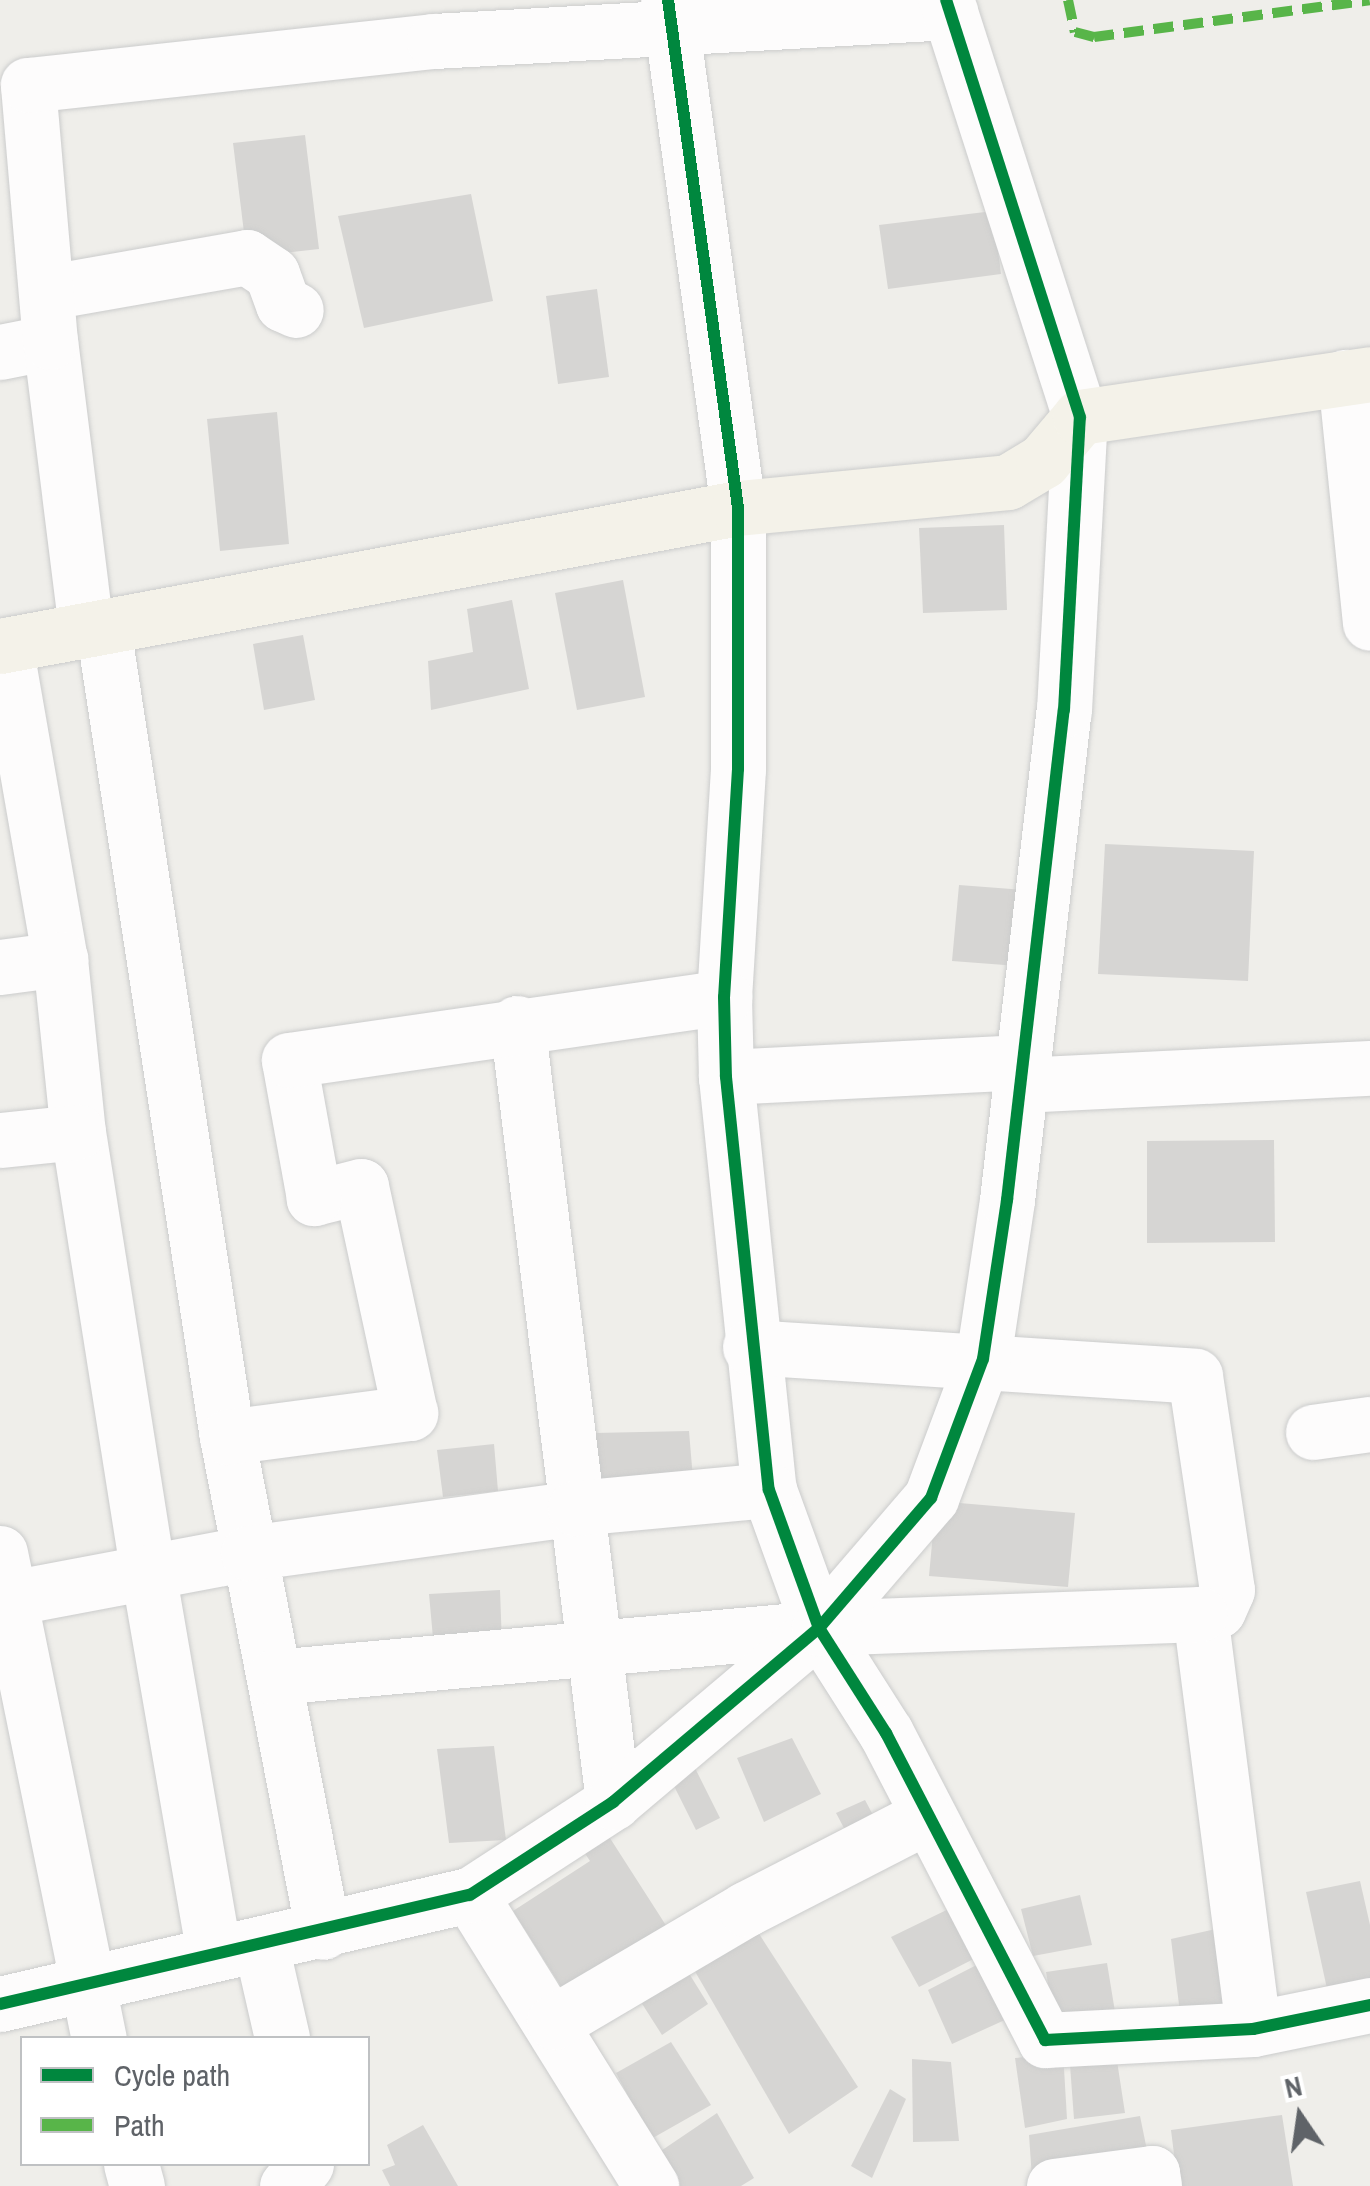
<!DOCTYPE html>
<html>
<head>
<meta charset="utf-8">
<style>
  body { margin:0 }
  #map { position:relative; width:1370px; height:2186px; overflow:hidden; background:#efeeea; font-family:"Archivo Narrow",sans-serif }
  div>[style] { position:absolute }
  .building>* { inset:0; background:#d6d5d3 }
  .roads { filter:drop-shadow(0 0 2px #cbcccc) drop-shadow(0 0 2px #cbcccc) }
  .minor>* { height:55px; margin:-27.5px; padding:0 27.5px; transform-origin:27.5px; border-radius:27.5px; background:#fdfcfc }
  .major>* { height:55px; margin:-27.5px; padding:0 27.5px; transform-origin:27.5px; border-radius:27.5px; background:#f4f2e9 }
  .quiet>* { height:10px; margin-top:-5px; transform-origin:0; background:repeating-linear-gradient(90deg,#58b549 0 20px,transparent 0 30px) }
  .cycleway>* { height:12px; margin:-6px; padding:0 6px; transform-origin:6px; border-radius:6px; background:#00873e }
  span { translate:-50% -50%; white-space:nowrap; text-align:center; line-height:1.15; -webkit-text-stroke:10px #fff; paint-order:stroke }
  .legend { position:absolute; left:20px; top:2036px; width:350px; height:130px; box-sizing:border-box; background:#fff; border:2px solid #bfc1c3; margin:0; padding:12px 18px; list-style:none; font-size:30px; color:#5f6368 }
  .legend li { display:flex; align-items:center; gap:20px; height:50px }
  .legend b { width:50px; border:2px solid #bfc1c3 }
  .north { position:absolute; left:1250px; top:2066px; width:100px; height:100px; -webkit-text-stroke:8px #fff; paint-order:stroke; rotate:347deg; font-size:28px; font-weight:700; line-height:40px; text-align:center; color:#5f6368 }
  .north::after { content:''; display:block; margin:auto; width:35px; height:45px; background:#5f6368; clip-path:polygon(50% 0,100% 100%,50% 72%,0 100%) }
</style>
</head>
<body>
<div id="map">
  <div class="building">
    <div style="clip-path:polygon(305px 135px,319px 249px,247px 257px,233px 143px)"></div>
    <div style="clip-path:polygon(471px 194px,493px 301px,364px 328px,338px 216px)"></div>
    <div style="clip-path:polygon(993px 211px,1001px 274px,888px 289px,879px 225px)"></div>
    <div style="clip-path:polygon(597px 289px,609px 377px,558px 384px,546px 296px)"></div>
    <div style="clip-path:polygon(277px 412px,289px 544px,220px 551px,207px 419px)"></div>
    <div style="clip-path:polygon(1004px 525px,1007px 610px,923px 613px,919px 528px)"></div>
    <div style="clip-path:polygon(623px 580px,645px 697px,577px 710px,555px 593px)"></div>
    <div style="clip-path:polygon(512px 600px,529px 689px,431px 710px,428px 661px,473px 652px,467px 609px)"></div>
    <div style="clip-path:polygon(303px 635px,315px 700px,264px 710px,253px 644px)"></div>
    <div style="clip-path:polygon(1105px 844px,1254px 851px,1248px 981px,1098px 974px)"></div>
    <div style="clip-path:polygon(959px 885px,1039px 891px,1032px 967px,952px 961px)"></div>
    <div style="clip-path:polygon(1274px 1140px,1275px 1242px,1147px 1243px,1147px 1141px)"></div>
    <div style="clip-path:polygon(689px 1431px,693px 1479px,598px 1483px,594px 1433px)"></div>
    <div style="clip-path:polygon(494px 1444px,498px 1491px,443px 1497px,437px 1450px)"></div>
    <div style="clip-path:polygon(936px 1501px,1075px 1513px,1068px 1587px,929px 1576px)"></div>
    <div style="clip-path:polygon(500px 1590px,502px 1645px,434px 1649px,429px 1594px)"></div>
    <div style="clip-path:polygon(792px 1738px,821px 1794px,764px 1822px,737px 1758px)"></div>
    <div style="clip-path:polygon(494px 1746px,506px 1840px,449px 1843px,437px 1749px)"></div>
    <div style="clip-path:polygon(695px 1768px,720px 1818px,696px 1830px,671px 1780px)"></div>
    <div style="clip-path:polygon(865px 1800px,881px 1830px,853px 1845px,836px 1813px)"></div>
    <div style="clip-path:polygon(608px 1835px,676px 1941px,572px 2004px,513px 1911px,590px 1861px,582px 1849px)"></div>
    <div style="clip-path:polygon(1360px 1881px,1370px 1925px,1370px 1988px,1329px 1998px,1306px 1892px)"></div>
    <div style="clip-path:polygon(1080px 1895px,1092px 1945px,1033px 1956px,1021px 1909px)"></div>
    <div style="clip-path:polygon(963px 1902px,989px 1951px,919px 1987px,891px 1937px)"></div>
    <div style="clip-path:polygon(754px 1926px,858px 2087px,789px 2134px,689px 1961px)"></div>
    <div style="clip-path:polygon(1225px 1927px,1237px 2010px,1181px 2021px,1171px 1939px)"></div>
    <div style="clip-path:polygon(992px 1957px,1018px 2014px,952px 2044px,928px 1990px)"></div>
    <div style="clip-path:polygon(680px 1959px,708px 2004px,662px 2035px,632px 1988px)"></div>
    <div style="clip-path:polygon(1107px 1963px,1117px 2024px,1056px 2030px,1046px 1972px)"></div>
    <div style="clip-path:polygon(671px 2042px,711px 2105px,651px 2139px,616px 2073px)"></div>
    <div style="clip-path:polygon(1063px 2052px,1067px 2119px,1025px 2128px,1015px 2058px)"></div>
    <div style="clip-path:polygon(912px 2059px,951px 2062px,959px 2141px,913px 2142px)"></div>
    <div style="clip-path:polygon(1117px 2061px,1125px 2113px,1074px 2119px,1070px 2065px)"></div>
    <div style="clip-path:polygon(890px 2089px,906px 2099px,872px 2178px,851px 2166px)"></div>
    <div style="clip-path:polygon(717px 2113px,754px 2178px,741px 2186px,666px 2186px,649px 2159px)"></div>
    <div style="clip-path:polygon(1282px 2115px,1293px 2186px,1178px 2186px,1171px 2130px)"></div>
    <div style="clip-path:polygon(1140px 2116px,1149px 2160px,1032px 2178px,1029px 2135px)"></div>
    <div style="clip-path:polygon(423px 2125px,458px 2186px,390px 2186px,382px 2170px,395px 2165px,387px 2145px)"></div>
  </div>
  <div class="roads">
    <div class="minor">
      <div style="left:668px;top:0;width:513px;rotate:82.15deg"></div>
      <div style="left:738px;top:508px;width:261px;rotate:90deg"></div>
      <div style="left:738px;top:769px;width:228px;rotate:93.5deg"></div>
      <div style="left:724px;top:997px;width:80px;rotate:88.6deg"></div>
      <div style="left:726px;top:1077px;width:415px;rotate:84.1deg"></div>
      <div style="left:769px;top:1490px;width:147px;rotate:70.1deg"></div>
      <div style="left:819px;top:1628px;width:125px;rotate:57.5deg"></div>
      <div style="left:886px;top:1733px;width:346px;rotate:62.6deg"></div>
      <div style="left:1045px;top:2040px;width:208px;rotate:-3deg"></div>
      <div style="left:1253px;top:2029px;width:119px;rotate:-11.6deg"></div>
      <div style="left:49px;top:292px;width:201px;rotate:-10deg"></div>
      <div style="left:247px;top:257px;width:30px;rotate:34deg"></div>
      <div style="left:272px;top:274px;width:32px;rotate:70deg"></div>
      <div style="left:283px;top:304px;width:14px;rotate:25deg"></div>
      <div style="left:0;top:352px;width:51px;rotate:-11.3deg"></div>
      <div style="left:1345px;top:377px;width:247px;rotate:84.2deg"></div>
      <div style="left:103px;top:628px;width:818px;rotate:81.29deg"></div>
      <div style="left:227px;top:1437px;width:504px;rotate:79.02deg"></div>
      <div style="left:86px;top:629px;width:289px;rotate:-97.1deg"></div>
      <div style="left:50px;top:342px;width:258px;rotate:-94.9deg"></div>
      <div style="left:28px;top:85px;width:408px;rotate:-6.2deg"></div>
      <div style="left:434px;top:41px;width:517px;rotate:-3.22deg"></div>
      <div style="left:5px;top:645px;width:319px;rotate:80.1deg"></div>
      <div style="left:60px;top:959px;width:174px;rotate:84.1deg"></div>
      <div style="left:78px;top:1132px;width:446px;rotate:81deg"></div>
      <div style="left:148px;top:1572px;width:387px;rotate:80.2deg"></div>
      <div style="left:0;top:967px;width:61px;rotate:-7.6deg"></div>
      <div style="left:517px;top:1023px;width:785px;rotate:82.97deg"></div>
      <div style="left:726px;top:1077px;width:297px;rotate:-2.9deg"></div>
      <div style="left:1020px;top:1085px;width:350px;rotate:-2.8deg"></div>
      <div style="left:0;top:1140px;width:78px;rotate:-5.9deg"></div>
      <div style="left:750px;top:1347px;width:446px;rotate:3.7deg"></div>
      <div style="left:1195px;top:1376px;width:216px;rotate:81.5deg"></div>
      <div style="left:1227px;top:1590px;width:22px;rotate:114deg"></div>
      <div style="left:1218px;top:1610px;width:18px;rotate:167deg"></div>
      <div style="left:1200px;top:1614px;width:418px;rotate:82.7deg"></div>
      <div style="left:1313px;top:1432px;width:58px;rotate:-8deg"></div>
      <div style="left:227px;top:1437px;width:185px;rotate:-7.5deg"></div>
      <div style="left:410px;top:1413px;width:232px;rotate:-102.2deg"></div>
      <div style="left:361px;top:1186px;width:49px;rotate:165.7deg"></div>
      <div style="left:314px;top:1198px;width:140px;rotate:-100.3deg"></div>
      <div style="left:289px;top:1060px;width:440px;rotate:-8.2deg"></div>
      <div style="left:0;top:1553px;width:495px;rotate:78.5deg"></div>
      <div style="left:0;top:1600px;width:252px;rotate:-10.7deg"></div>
      <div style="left:248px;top:1553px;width:330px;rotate:-7.8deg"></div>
      <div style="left:575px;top:1508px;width:195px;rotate:-5.3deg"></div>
      <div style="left:274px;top:1677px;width:547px;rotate:-5.14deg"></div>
      <div style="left:819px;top:1628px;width:381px;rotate:-2.1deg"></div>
      <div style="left:470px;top:1895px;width:343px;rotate:58.1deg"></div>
      <div style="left:261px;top:1946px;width:94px;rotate:77.1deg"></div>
      <div style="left:0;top:2004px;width:482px;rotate:-13.1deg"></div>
      <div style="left:470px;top:1895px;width:171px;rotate:-33deg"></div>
      <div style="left:613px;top:1802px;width:270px;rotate:-40.2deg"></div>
      <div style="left:819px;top:1628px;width:172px;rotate:-49.3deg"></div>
      <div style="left:931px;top:1498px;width:148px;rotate:-69.5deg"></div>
      <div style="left:983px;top:1359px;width:161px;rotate:-81.4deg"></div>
      <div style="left:1007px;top:1200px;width:493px;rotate:-83.4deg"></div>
      <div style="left:1064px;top:710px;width:293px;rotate:-86.9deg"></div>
      <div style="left:1080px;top:417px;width:438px;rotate:-107.8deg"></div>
      <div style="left:554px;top:2022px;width:223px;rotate:-30.5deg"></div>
      <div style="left:746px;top:1909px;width:201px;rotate:-27.2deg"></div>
      <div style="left:131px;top:2164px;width:23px;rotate:75deg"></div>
      <div style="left:287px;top:2186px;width:29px;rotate:-49deg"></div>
      <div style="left:1054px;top:2186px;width:99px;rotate:-7.6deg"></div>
      <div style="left:1152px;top:2173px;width:13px;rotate:81deg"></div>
    </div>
    <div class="major">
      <div style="left:0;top:646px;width:751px;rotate:-10.59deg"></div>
      <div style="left:738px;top:508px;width:271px;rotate:-5.5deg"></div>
      <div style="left:1008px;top:482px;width:41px;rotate:-31deg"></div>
      <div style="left:1043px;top:461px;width:57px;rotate:-49.9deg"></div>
      <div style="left:1080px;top:417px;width:293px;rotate:-8.4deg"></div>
    </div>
  </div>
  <div class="quiet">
    <div style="left:1068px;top:0;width:33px;rotate:78deg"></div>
    <div style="left:1075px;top:32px;width:20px;rotate:15deg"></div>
    <div style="left:1094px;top:37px;width:278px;rotate:-7.6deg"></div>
  </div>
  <div class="cycleway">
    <div style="left:668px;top:0;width:513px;rotate:82.15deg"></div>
    <div style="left:738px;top:508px;width:261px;rotate:90deg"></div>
    <div style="left:738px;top:769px;width:228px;rotate:93.5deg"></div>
    <div style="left:724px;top:997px;width:80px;rotate:88.6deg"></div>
    <div style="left:726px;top:1077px;width:415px;rotate:84.1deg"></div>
    <div style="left:769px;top:1490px;width:147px;rotate:70.1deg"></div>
    <div style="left:819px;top:1628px;width:125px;rotate:57.5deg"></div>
    <div style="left:886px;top:1733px;width:346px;rotate:62.6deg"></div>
    <div style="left:1045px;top:2040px;width:208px;rotate:-3deg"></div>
    <div style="left:1253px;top:2029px;width:119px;rotate:-11.6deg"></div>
    <div style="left:0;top:2004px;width:482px;rotate:-13.1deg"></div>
    <div style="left:470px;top:1895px;width:171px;rotate:-33deg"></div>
    <div style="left:613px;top:1802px;width:270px;rotate:-40.2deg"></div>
    <div style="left:819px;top:1628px;width:172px;rotate:-49.3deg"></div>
    <div style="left:931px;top:1498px;width:148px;rotate:-69.5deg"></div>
    <div style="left:983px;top:1359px;width:161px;rotate:-81.4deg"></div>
    <div style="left:1007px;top:1200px;width:493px;rotate:-83.4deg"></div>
    <div style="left:1064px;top:710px;width:293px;rotate:-86.9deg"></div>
    <div style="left:1080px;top:417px;width:438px;rotate:-107.8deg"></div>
  </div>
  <ul class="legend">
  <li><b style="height:12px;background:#00873e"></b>Cycle path</li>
  <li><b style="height:12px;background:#58b549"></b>Path</li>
  </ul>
  <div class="north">N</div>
</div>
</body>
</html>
